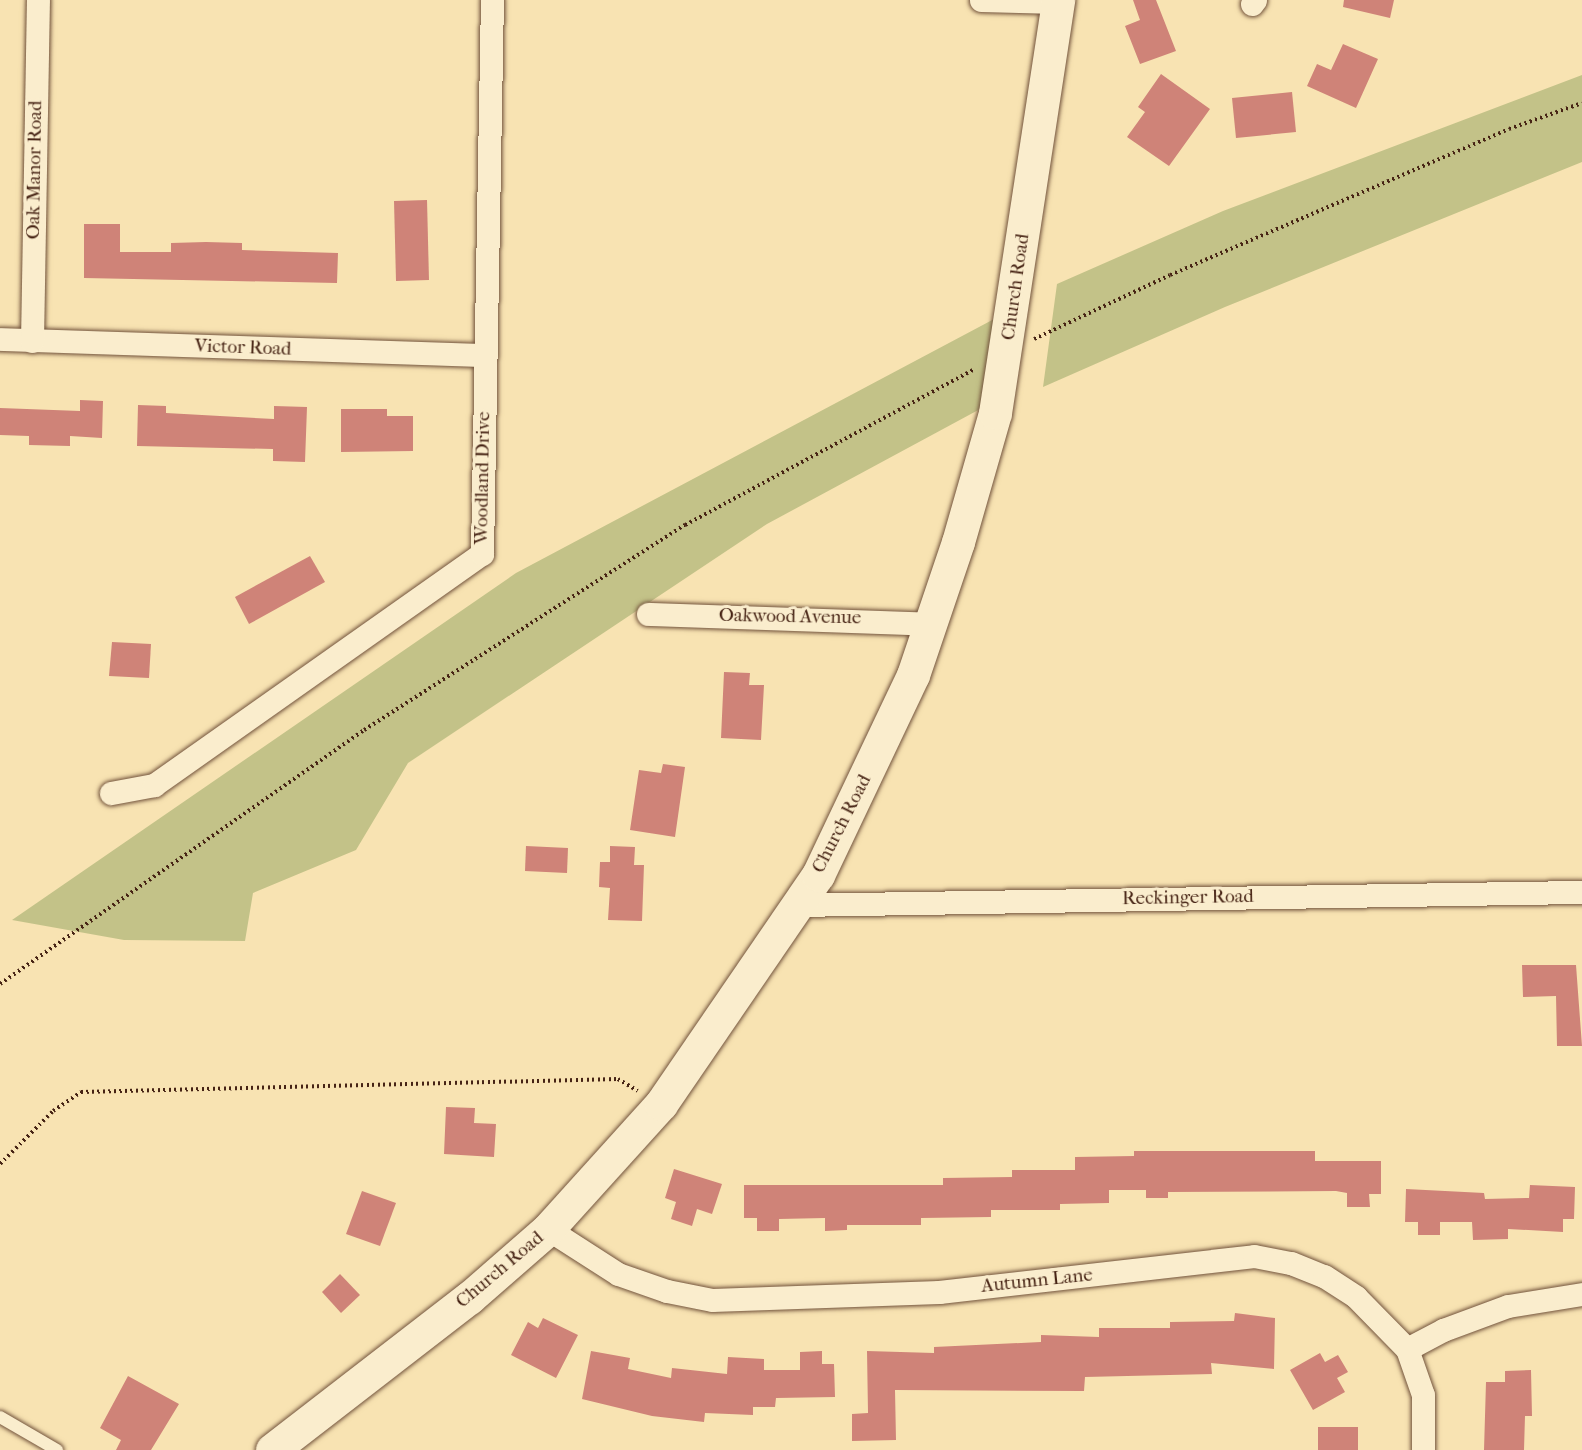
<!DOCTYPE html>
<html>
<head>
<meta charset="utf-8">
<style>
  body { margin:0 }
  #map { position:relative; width:1582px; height:1450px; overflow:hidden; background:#f8e3b2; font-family:"IM FELL French Canon",serif }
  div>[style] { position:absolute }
  .green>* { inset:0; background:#c3c288 }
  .building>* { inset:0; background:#cf8378 }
  .path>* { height:3.5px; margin-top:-1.75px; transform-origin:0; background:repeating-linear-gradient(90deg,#462314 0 2px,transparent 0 5.5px) }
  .roads { filter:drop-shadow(0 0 2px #72533c) drop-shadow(0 0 2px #72533c) }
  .lane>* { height:12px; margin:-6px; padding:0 6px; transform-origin:6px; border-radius:6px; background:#faedcd }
  .street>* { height:23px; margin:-11.5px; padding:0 11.5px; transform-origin:11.5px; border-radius:11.5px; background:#faedcd }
  .secondary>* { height:33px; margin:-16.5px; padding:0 16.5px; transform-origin:16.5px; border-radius:16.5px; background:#faedcd }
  span { translate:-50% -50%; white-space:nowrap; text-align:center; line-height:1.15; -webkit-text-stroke:6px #faedcd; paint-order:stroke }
  .street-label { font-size:19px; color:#462314 }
</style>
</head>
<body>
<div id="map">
  <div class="green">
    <div style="clip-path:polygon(1582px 75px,1582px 162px,1225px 307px,1043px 387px,1057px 284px,1223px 211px)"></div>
    <div style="clip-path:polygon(996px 318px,982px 408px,767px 524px,408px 763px,356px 850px,253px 893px,245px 941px,124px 940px,12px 920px,516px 573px)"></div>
  </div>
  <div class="building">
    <div style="clip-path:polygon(1133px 0,1156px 0,1176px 51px,1140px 64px,1125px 26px,1140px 20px)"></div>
    <div style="clip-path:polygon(1344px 0,1394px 0,1390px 18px,1343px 7px)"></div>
    <div style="clip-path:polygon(1343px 44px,1378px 59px,1356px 108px,1307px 86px,1317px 64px,1331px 70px)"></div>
    <div style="clip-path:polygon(1161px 74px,1210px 109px,1169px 166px,1127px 137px,1145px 112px,1138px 107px)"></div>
    <div style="clip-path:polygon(1292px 92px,1296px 132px,1236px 138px,1232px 98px)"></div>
    <div style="clip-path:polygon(427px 200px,429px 280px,396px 281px,394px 201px)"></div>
    <div style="clip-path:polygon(84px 224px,120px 224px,120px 252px,171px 252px,171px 243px,206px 242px,242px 243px,242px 250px,338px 253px,337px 283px,84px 278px)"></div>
    <div style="clip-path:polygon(80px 400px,103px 401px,102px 438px,70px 436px,70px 446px,29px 445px,29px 436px,0 435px,0 408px,80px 411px)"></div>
    <div style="clip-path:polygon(138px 405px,166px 406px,166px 413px,274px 419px,274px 406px,307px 407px,305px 462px,273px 461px,273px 449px,137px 446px)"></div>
    <div style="clip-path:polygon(341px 409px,387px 409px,387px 416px,413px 416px,413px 451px,341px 452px)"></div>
    <div style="clip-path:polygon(310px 556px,325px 582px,249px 624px,235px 597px)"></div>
    <div style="clip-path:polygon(112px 642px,151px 644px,149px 678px,109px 676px)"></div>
    <div style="clip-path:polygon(724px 672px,750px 673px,749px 685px,764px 685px,761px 740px,721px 738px)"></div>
    <div style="clip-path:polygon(663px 764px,685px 767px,675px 837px,630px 830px,639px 770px,661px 773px)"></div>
    <div style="clip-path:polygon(526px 846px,568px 848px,567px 873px,525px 871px)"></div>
    <div style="clip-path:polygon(610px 846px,635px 847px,634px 865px,644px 865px,642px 921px,608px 920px,610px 888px,599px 887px,600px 862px,610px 862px)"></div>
    <div style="clip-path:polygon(1522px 965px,1576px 965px,1582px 1046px,1557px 1046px,1556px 996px,1523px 997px)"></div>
    <div style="clip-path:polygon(446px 1107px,475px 1108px,474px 1123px,496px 1124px,494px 1157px,444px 1154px)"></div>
    <div style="clip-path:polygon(1134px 1151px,1315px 1151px,1315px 1161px,1381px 1161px,1381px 1194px,1369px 1194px,1370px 1207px,1347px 1207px,1347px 1193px,1336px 1191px,1168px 1192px,1168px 1198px,1146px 1198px,1146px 1190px,1109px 1190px,1109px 1203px,1060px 1204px,1060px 1210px,991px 1210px,991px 1217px,921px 1218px,921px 1225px,847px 1225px,847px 1230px,825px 1231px,825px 1218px,779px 1219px,779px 1231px,757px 1231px,757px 1218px,744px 1218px,744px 1185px,943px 1185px,943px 1178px,1012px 1177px,1012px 1170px,1075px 1170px,1075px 1157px,1134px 1156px)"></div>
    <div style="clip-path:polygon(674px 1169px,722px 1184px,712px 1214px,697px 1209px,692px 1226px,671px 1219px,676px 1202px,665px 1198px)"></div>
    <div style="clip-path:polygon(1530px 1185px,1575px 1187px,1574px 1219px,1563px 1219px,1563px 1232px,1508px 1229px,1508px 1239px,1473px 1240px,1472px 1222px,1440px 1222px,1440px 1235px,1418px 1235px,1418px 1222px,1405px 1222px,1406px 1189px,1484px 1193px,1485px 1199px,1529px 1198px)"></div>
    <div style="clip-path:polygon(362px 1191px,396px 1203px,380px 1246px,346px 1234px)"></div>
    <div style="clip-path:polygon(340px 1274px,360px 1295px,341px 1313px,322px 1292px)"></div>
    <div style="clip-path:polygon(1235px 1313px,1275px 1318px,1274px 1369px,1211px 1363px,1212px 1374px,1085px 1377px,1084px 1391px,895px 1390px,896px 1440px,852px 1441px,852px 1414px,868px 1413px,867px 1351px,934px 1353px,934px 1347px,1041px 1342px,1041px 1335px,1099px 1337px,1099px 1328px,1170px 1328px,1170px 1322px,1234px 1321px)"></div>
    <div style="clip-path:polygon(543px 1318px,578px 1335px,556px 1378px,511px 1355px,528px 1322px,538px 1328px)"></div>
    <div style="clip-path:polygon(591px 1351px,630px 1358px,628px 1369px,671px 1378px,672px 1368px,727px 1374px,728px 1357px,764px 1359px,764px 1370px,800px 1370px,800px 1352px,822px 1351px,822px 1364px,834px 1364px,835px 1397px,776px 1398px,775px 1407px,753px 1407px,753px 1415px,705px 1413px,704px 1422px,652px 1416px,582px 1399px)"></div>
    <div style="clip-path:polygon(1320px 1353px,1325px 1362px,1338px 1355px,1348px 1372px,1337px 1378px,1345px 1392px,1313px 1410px,1290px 1370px)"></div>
    <div style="clip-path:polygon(1531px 1370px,1532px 1416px,1525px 1416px,1524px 1450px,1484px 1450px,1486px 1382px,1505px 1382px,1505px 1371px)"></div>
    <div style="clip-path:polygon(128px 1376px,179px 1404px,151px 1450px,116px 1450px,121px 1440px,100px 1428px)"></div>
    <div style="clip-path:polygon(1318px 1427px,1358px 1427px,1358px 1450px,1318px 1450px)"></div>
  </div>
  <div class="path">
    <div style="left:1034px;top:339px;width:150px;rotate:-25.2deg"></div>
    <div style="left:1170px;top:275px;width:369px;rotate:-23.3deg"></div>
    <div style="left:1509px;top:129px;width:77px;rotate:-19.6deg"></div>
    <div style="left:0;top:984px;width:444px;rotate:-34.9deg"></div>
    <div style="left:364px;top:730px;width:381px;rotate:-32.6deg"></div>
    <div style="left:685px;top:525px;width:329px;rotate:-28.3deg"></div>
    <div style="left:0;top:1164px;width:75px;rotate:-45deg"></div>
    <div style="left:53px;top:1111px;width:34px;rotate:-34deg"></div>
    <div style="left:81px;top:1092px;width:537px;rotate:-1.39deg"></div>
    <div style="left:618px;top:1079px;width:23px;rotate:31deg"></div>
  </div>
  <div class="roads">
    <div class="lane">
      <div style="left:0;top:1417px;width:66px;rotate:30.1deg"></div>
    </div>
    <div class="street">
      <div style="left:981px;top:0;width:76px;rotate:1.5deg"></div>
      <div style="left:1252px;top:4px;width:5px;rotate:-53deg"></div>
      <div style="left:0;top:339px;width:485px;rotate:1.9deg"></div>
      <div style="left:32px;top:341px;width:341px;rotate:-89deg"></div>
      <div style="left:648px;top:614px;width:285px;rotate:2deg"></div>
      <div style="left:111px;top:793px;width:44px;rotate:-10.5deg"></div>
      <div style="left:154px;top:785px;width:401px;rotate:-35.2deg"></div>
      <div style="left:482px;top:554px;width:554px;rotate:-88.97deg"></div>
      <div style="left:794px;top:905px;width:788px;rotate:-0.95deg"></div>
      <div style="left:548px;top:1229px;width:83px;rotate:32.7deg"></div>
      <div style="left:618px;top:1274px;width:52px;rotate:19.1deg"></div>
      <div style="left:667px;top:1291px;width:46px;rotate:11.3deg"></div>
      <div style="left:712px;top:1300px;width:227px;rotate:-2deg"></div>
      <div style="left:939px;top:1292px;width:317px;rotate:-6.5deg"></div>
      <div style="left:1254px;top:1256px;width:38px;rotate:11deg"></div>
      <div style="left:1291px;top:1263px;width:35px;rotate:22deg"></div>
      <div style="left:1324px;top:1276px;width:38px;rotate:33deg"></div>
      <div style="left:1356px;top:1297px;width:73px;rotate:45.6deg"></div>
      <div style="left:1407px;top:1349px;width:49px;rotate:70.8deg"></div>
      <div style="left:1423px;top:1395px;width:55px;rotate:90deg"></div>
      <div style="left:1407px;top:1349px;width:41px;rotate:-27.8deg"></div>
      <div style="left:1443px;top:1330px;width:69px;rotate:-20.3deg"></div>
      <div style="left:1508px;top:1306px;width:75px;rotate:-9.2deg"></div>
    </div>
    <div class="secondary">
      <div style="left:272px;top:1450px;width:249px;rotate:-37.7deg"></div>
      <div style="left:469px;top:1298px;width:105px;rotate:-41.1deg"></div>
      <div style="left:548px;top:1229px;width:169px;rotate:-47.9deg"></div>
      <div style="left:661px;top:1104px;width:278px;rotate:-55.6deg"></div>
      <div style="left:818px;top:875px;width:221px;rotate:-64.6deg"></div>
      <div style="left:913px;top:675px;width:140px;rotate:-71.3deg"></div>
      <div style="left:958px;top:542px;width:134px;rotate:-74deg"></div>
      <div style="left:995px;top:413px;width:418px;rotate:-81.3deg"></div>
    </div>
  </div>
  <div class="street-label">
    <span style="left:35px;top:170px;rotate:-89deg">Oak Manor Road</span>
    <span style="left:1016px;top:287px;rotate:-82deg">Church Road</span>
    <span style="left:243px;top:348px;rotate:2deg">Victor Road</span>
    <span style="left:483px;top:478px;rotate:-89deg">Woodland Drive</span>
    <span style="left:790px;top:617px;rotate:1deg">Oakwood Avenue</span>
    <span style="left:842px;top:824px;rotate:-63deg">Church Road</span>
    <span style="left:1188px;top:898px;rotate:-1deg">Reckinger Road</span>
    <span style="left:500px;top:1270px;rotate:-40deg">Church Road</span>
    <span style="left:1037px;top:1281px;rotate:-6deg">Autumn Lane</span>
  </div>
</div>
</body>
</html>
